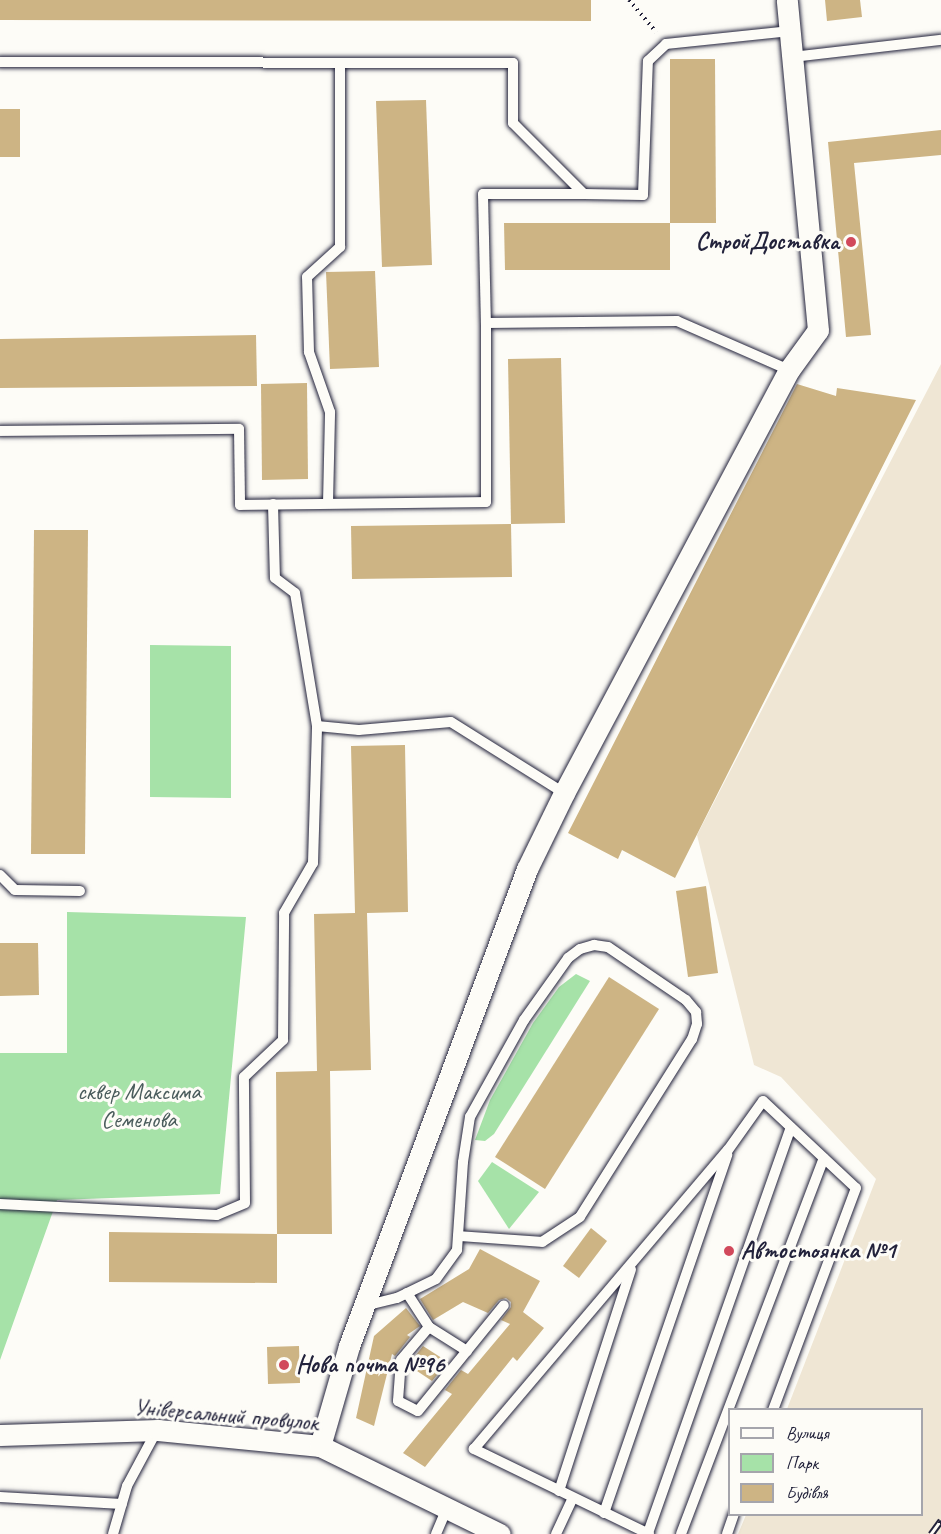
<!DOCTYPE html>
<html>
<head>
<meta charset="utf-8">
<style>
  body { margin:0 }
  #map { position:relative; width:941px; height:1534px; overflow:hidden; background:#fdfcf7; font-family:Caveat,sans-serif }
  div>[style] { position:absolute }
  .built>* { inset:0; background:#efe6d4 }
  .green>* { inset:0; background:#a6e2a8 }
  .building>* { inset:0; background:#cdb484 }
  .path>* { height:4px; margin-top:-2px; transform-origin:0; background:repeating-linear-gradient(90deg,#22223b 0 1.5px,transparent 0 6px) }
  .roads { filter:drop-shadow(0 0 2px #22223b) drop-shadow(0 0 2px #22223b) }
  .service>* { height:10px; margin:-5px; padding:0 5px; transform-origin:5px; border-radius:5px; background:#fdfcf7 }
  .minor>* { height:21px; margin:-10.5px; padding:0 10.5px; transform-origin:10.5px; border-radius:10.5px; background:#fdfcf7 }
  .rail>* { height:7px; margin-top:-3.5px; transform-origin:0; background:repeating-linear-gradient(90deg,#fdfcf7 0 14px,#22223b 0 28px); box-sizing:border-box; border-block:2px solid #22223b }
  .dots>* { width:16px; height:16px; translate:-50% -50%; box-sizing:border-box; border:3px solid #fdfcf7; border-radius:50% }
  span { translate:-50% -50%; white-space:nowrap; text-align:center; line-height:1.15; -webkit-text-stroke:6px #fdfcf7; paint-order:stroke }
  .poi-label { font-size:24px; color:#22223b; font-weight:700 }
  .right { translate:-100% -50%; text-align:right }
  .left { translate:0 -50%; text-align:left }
  .park-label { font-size:24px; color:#4a5c5c }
  .street-label { font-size:24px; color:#22223b }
  .legend { position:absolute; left:728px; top:1408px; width:195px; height:108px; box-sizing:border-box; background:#fdfcf7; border:2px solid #a5a5ac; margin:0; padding:8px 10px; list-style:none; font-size:18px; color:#22223b }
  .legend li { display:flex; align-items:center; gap:12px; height:30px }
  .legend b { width:30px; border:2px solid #a5a5ac }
</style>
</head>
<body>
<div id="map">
  <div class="built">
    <div style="clip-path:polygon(941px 364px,941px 1534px,738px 1534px,746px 1515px,922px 1514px,922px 1410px,787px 1409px,876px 1179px,781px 1077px,754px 1065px,697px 835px)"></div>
  </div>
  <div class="green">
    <div style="clip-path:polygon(150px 645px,231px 646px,231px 798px,150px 797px)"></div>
    <div style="clip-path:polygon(67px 912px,246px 917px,220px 1194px,57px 1200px,0 1360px,0 1053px,67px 1053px)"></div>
    <div style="clip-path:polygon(576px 974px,590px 981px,494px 1134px,485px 1141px,475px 1140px,490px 1100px,533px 1023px,559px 987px)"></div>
    <div style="clip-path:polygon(492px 1162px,539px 1192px,509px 1229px,478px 1181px)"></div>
  </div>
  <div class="building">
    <div style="clip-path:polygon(0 0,591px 0,591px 21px,0 20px)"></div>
    <div style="clip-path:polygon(825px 0,860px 0,862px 17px,827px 21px)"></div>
    <div style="clip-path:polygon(670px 59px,715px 59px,716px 223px,670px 223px)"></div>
    <div style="clip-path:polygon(426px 100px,432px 265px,382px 267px,376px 101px)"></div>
    <div style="clip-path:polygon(0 109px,20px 109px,20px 157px,0 157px)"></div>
    <div style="clip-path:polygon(941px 130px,941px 155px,854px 163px,871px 335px,846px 337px,828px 142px)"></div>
    <div style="clip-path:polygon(504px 223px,670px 223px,670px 270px,505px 270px)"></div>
    <div style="clip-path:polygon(375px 271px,379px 367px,330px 369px,326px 272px)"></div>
    <div style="clip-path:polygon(256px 335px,257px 386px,0 388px,0 339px)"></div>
    <div style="clip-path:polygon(561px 358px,565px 523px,511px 524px,508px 359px)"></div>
    <div style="clip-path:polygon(307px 383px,308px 479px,262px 480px,261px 384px)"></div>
    <div style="clip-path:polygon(797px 384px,836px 396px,837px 388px,916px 400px,675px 878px,622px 850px,618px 859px,568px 833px)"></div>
    <div style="clip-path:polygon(511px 524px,512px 577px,352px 579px,351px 526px)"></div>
    <div style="clip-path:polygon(34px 530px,88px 530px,85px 854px,31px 854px)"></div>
    <div style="clip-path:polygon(405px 745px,408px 912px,367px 913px,371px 1070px,330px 1071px,332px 1234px,277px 1234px,276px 1072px,317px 1071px,314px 914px,355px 913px,351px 746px)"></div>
    <div style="clip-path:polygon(706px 886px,718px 973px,688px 977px,676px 891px)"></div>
    <div style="clip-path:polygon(0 943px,38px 943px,39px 995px,0 996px)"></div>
    <div style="clip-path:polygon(609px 977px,659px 1009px,545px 1189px,495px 1157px)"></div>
    <div style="clip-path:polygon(591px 1228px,607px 1241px,579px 1278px,563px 1266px)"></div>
    <div style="clip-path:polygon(109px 1232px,277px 1234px,277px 1283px,109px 1282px)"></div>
    <div style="clip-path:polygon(480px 1249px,540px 1281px,523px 1312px,544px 1328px,517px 1361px,513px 1357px,425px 1467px,403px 1453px,452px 1394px,445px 1390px,461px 1370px,468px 1374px,510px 1324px,501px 1320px,511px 1307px,511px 1302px,506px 1298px,499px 1300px,488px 1313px,463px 1302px,433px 1320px,420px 1299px,469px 1269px)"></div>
    <div style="clip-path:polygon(406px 1308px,420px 1326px,407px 1335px,410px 1337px,395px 1356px,392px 1354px,374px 1426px,356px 1418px,374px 1336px)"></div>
    <div style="clip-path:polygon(299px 1346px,300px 1383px,268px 1384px,267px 1347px)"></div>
    <div style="clip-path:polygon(423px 1346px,448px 1362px,432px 1381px,408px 1365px)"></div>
  </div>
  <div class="path">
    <div style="left:629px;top:0;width:42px;rotate:49.8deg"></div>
  </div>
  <div class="roads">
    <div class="service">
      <div style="left:793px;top:57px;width:149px;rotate:-6.6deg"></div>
      <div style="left:0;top:62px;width:513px;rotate:0.11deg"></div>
      <div style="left:513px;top:63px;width:60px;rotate:90deg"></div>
      <div style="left:513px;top:123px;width:100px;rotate:45deg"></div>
      <div style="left:584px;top:194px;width:59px;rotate:1deg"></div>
      <div style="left:643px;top:195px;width:134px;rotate:-87.9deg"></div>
      <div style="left:648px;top:61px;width:25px;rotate:-43deg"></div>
      <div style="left:666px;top:44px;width:125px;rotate:-6deg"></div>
      <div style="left:584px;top:194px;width:101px;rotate:180deg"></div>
      <div style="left:483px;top:194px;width:129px;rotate:88.7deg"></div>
      <div style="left:486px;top:323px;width:191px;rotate:-0.6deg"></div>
      <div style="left:677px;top:321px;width:122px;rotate:23.6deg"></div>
      <div style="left:0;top:431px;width:239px;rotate:-0.5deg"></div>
      <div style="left:239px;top:429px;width:76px;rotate:89.2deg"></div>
      <div style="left:240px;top:505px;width:246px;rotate:-0.7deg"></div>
      <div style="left:486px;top:502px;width:179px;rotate:-90deg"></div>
      <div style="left:328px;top:503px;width:91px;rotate:-88.7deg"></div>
      <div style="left:330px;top:412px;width:64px;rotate:-109.3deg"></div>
      <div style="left:309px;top:352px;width:75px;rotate:-91.5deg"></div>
      <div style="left:307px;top:277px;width:45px;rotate:-42.3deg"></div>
      <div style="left:340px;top:247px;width:183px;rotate:-90deg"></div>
      <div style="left:273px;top:504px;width:74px;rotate:88.5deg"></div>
      <div style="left:275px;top:578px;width:25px;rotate:37deg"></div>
      <div style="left:295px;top:593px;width:135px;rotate:80.6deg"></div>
      <div style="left:317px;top:726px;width:42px;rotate:5.4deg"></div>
      <div style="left:359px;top:730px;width:92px;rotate:-5deg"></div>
      <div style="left:451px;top:722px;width:133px;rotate:32.1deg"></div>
      <div style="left:0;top:875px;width:21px;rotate:45deg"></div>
      <div style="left:15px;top:890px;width:65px;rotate:0.9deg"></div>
      <div style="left:0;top:1204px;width:217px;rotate:2.9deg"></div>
      <div style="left:217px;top:1215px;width:30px;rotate:-23deg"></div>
      <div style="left:245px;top:1203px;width:126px;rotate:-90.5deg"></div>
      <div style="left:244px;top:1077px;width:54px;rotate:-43.5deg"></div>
      <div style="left:283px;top:1040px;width:127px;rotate:-89.5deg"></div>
      <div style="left:284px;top:913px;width:58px;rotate:-59.9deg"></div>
      <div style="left:313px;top:863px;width:137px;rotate:-88.3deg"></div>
      <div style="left:407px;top:1293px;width:40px;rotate:57.1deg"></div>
      <div style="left:429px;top:1327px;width:43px;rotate:130.3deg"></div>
      <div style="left:401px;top:1360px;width:41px;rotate:94.2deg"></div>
      <div style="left:398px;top:1401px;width:22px;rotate:27deg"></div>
      <div style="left:418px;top:1411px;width:136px;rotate:-50.9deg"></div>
      <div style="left:364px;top:1306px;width:34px;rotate:-14deg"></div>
      <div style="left:397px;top:1298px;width:43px;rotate:-26deg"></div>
      <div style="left:436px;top:1279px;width:36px;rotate:-54deg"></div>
      <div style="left:457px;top:1250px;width:88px;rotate:-86.1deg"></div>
      <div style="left:463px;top:1162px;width:46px;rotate:-81.2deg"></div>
      <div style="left:470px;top:1117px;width:111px;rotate:-60.9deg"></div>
      <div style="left:524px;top:1020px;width:76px;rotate:-54.6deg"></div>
      <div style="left:568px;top:958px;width:15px;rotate:-37deg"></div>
      <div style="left:580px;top:949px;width:15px;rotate:-16deg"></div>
      <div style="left:594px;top:945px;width:14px;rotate:8deg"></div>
      <div style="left:608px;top:947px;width:94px;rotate:34.2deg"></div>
      <div style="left:686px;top:1000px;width:16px;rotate:50deg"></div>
      <div style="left:696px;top:1012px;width:12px;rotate:85deg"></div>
      <div style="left:697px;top:1024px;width:16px;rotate:108deg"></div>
      <div style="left:692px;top:1039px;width:210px;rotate:122.2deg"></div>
      <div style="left:580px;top:1217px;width:45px;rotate:146.7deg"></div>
      <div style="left:542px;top:1242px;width:84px;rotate:-175.9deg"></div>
      <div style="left:429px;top:1327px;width:45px;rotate:32.3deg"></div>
      <div style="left:559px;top:1491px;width:233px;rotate:-72deg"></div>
      <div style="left:0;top:1497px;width:122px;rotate:3.3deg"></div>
      <div style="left:604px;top:1513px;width:379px;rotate:-71deg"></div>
      <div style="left:648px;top:1533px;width:430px;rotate:-70.6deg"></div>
      <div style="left:113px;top:1534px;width:50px;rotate:-73.7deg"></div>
      <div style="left:127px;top:1486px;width:64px;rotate:-61.8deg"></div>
      <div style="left:436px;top:1534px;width:28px;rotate:-67deg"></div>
      <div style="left:556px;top:1534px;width:40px;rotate:-65deg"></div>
      <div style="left:649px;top:1534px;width:195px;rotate:-154.1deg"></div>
      <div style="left:474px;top:1449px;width:392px;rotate:-49.7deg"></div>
      <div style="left:728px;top:1150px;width:60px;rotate:-54.5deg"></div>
      <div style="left:763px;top:1101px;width:127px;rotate:43.1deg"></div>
      <div style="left:856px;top:1188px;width:237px;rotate:110.5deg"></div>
      <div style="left:681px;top:1534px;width:402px;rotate:-69.2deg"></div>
      <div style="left:727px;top:1534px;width:21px;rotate:-71deg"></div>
    </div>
    <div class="minor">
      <div style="left:0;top:1435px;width:158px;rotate:-1.8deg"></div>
      <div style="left:158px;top:1430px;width:163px;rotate:5.6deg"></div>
      <div style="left:320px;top:1446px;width:200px;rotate:26.1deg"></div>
      <div style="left:320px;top:1446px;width:104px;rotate:-73.8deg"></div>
      <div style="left:349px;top:1346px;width:509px;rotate:-69.54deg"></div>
      <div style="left:527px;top:869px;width:85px;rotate:-64deg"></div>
      <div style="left:564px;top:793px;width:479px;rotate:-62deg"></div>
      <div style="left:789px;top:370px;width:49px;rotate:-54.1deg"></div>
      <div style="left:818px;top:330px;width:331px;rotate:-95.4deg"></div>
    </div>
  </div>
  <div class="rail">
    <div style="left:931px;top:1534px;width:17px;rotate:-54deg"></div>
  </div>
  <div class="dots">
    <div style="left:851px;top:242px;background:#d1495b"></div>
    <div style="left:729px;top:1251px;background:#d1495b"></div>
    <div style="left:284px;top:1365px;background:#d1495b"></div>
  </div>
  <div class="poi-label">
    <span class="right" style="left:839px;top:242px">СтройДоставка</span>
    <span class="left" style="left:741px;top:1251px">Автостоянка №1</span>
    <span class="left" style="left:296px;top:1365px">Нова почта №96</span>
  </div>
  <div class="park-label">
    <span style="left:139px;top:1106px">сквер Максима<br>Семенова</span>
  </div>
  <div class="street-label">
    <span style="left:226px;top:1415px;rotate:5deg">Універсальний провулок</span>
  </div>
  <ul class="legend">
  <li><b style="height:8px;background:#fdfcf7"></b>Вулиця</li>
  <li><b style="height:16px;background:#a6e2a8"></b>Парк</li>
  <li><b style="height:16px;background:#cdb484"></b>Будівля</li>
  </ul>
</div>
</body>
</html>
